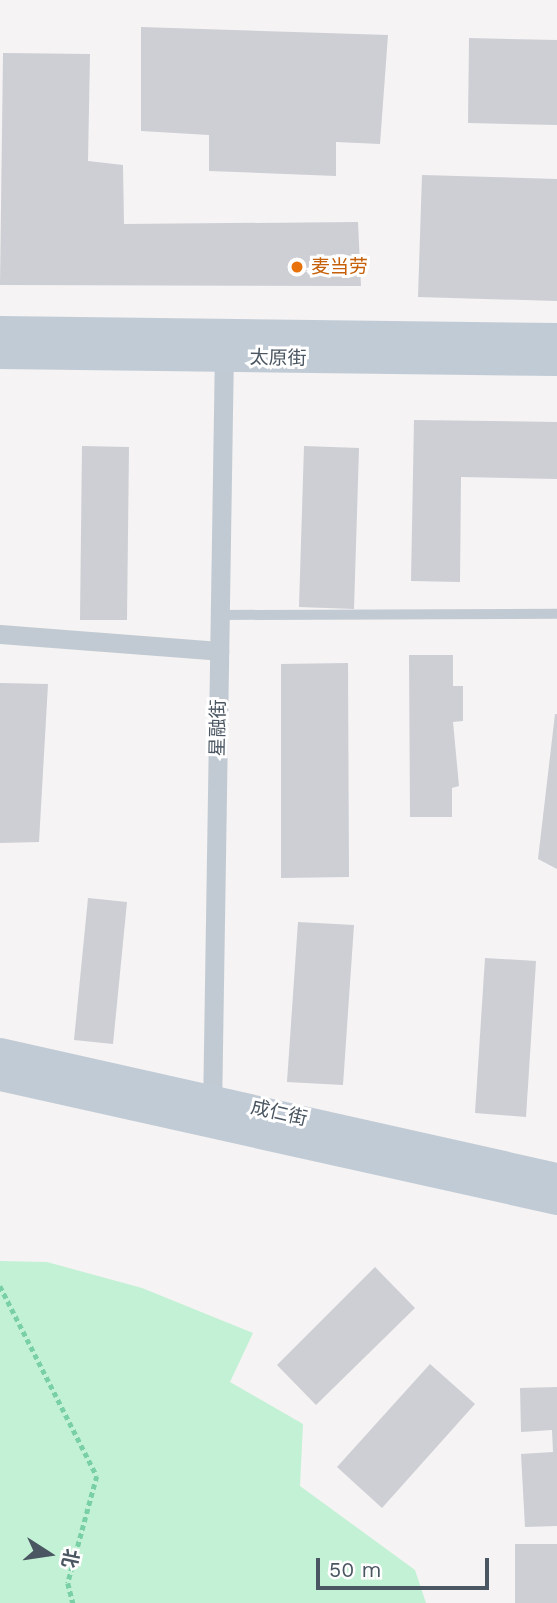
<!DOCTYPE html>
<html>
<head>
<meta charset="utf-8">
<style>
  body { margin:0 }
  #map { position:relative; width:557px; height:1603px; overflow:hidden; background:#f5f3f3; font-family:"Work Sans","Noto Sans SC",sans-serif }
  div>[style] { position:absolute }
  .green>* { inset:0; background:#c3f1d5 }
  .building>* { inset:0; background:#cdcfd5 }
  .path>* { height:4.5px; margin-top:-2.25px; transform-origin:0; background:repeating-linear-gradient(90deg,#7ad0a6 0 5px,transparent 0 8.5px) }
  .lane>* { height:10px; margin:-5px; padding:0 5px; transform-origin:5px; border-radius:5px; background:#c1cad2 }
  .street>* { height:19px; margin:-9.5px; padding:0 9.5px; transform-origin:9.5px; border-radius:9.5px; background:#c1cad2 }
  .secondary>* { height:28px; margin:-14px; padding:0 14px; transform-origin:14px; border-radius:14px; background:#c1cbd6 }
  .dots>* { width:19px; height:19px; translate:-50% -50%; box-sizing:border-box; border:4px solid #fff; border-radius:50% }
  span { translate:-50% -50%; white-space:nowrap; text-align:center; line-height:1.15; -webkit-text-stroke:6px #fff; paint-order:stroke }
  .food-label { font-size:19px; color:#c56008 }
  .left { translate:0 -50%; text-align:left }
  .street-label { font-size:19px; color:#4a5661 }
  .north { position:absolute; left:14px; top:1519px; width:70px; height:70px; -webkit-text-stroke:5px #fff; paint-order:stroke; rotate:102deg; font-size:19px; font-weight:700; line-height:28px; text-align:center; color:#4a5661 }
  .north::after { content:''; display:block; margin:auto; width:24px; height:32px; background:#4a5661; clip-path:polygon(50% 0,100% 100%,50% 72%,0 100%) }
  .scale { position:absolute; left:316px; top:1558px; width:173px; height:32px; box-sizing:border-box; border:4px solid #4a5661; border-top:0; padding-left:9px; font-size:21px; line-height:24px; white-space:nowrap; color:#4a5661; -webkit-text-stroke:5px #fff; paint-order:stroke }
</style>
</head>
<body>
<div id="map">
  <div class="green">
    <div style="clip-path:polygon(0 1261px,47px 1262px,142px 1288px,253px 1333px,230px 1382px,303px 1424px,300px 1486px,415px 1570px,426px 1603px,0 1603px)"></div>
  </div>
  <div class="building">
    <div style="clip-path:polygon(141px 27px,388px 35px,380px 144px,336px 142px,336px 176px,209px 171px,209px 135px,141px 131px)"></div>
    <div style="clip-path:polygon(469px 38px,557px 40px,557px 125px,468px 123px)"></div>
    <div style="clip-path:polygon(3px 53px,90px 54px,88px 161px,123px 165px,124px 224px,358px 222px,361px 286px,0 285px)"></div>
    <div style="clip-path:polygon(422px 175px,557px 179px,557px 301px,418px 297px)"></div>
    <div style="clip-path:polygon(414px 420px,557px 422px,557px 479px,461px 477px,460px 582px,411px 581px)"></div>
    <div style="clip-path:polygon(82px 446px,129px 447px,127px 620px,80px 620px)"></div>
    <div style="clip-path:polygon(304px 446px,359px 448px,354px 609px,299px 607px)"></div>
    <div style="clip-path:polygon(409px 655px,453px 655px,453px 686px,463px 686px,463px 721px,453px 722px,459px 786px,452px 788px,452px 817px,410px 817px)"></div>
    <div style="clip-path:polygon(348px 663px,349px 877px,281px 878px,281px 664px)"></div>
    <div style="clip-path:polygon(0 683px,48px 684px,39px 842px,0 843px)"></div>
    <div style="clip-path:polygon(555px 714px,557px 714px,557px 869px,538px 859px)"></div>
    <div style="clip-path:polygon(88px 898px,127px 902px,113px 1044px,74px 1040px)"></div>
    <div style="clip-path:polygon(298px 922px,354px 925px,343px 1085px,287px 1082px)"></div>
    <div style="clip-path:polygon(485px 958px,536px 961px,526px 1117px,475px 1113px)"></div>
    <div style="clip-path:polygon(375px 1267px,415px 1308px,316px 1405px,277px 1365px)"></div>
    <div style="clip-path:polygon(430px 1364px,475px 1404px,382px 1508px,337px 1467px)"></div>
    <div style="clip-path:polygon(557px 1387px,557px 1526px,525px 1527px,521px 1454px,553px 1452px,552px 1430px,521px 1432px,520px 1388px)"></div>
    <div style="clip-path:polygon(515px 1544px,557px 1544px,557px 1603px,515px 1603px)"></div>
  </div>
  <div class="path">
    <div style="left:0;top:1286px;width:213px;rotate:63deg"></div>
    <div style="left:97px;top:1476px;width:111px;rotate:105.2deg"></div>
    <div style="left:68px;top:1583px;width:21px;rotate:76deg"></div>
  </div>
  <div class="lane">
    <div style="left:220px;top:615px;width:337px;rotate:-0.2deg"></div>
  </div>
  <div class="street">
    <div style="left:0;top:634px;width:220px;rotate:4.4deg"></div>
    <div style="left:212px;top:1112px;width:764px;rotate:-89.1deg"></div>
  </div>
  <div class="secondary">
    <div style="left:0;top:330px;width:557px;rotate:0.72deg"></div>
    <div style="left:0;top:355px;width:557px;rotate:0.72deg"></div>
    <div style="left:0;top:1052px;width:571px;rotate:12.65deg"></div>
    <div style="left:0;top:1077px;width:571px;rotate:12.55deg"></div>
  </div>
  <div class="dots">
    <div style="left:297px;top:267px;background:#e8710a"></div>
  </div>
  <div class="food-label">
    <span class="left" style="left:311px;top:267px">麦当劳</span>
  </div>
  <div class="street-label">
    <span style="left:278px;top:358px;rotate:1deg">太原街</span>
    <span style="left:218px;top:728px;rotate:-89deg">星融街</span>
    <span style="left:279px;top:1113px;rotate:13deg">成仁街</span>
  </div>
  <div class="north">北</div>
  <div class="scale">50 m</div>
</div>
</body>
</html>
